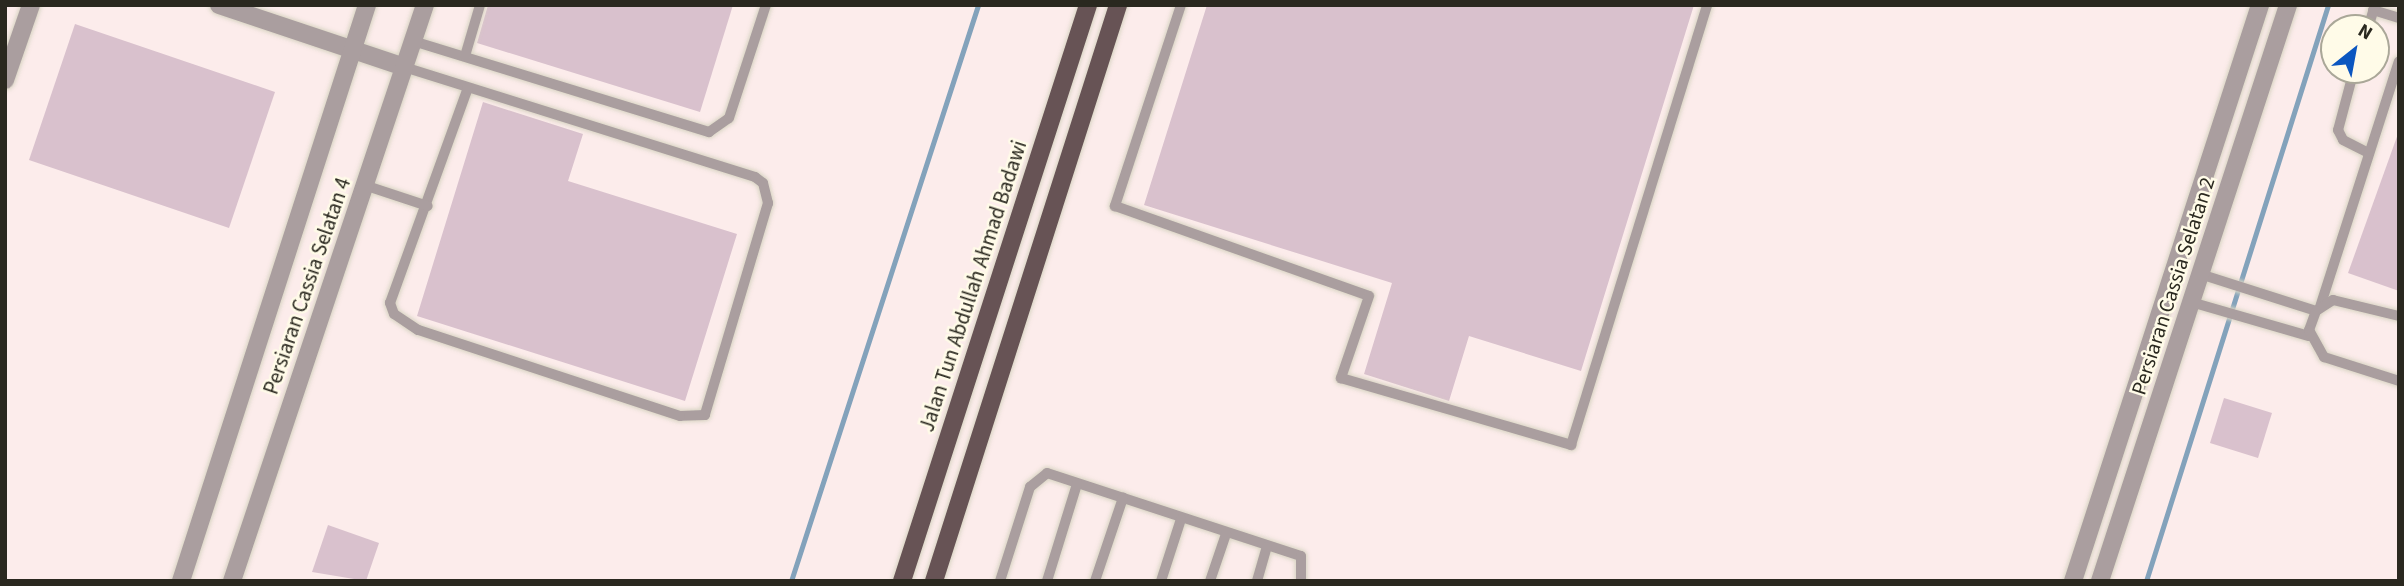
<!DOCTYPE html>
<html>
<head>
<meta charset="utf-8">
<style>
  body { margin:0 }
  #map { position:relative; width:2404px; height:586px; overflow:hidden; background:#fffbe8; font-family:"Source Sans 3",sans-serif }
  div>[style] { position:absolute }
  .industrial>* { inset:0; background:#fceceb }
  .stream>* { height:5px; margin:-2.5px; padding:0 2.5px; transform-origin:2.5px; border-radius:2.5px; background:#83a2bb }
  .building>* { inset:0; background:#d9c1cd }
  .roads { filter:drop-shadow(0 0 2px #d9d5c4) drop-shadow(0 0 2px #d9d5c4) }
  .lane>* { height:10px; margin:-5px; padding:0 5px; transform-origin:5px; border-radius:5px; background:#aa9e9f }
  .street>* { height:18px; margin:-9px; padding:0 9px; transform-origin:9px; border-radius:9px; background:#aa9e9f }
  .primary>* { height:18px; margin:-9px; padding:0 9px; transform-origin:9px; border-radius:9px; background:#675355 }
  span { translate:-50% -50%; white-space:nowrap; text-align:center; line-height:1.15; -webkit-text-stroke:5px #fffbe8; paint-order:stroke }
  .street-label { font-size:21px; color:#2a281f }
  .frame { position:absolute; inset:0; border:7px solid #2a281f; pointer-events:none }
  .north { position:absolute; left:2320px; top:14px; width:70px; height:70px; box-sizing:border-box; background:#fffbe8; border:2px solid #aaa798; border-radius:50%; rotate:31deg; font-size:19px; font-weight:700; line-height:28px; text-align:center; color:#2a281f }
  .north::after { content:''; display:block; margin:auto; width:24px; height:32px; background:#0b56c0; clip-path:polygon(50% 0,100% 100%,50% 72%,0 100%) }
</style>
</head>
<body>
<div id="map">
  <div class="industrial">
    <div style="clip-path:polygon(evenodd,5px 5px,2399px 5px,2399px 581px,5px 581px,5px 5px,2334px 28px,2376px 28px,2376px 70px,2334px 70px,2334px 28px)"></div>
  </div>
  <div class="stream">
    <div style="left:791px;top:581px;width:606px;rotate:-72.01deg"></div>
    <div style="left:2146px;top:581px;width:604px;rotate:-72.46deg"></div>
  </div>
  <div class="building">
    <div style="clip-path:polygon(488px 5px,733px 5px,700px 112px,477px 43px)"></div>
    <div style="clip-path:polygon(1207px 5px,1694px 5px,1581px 371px,1469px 336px,1449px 401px,1364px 374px,1392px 283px,1144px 205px)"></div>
    <div style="clip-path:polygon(75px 24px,275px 92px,229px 228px,29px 160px)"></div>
    <div style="clip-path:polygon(483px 102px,583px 134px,568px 181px,737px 234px,685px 401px,417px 316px)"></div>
    <div style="clip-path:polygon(2399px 131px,2399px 291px,2348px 273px)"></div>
    <div style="clip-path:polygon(2224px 398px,2272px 413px,2258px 458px,2210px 443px)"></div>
    <div style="clip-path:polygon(328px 525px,379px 543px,366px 581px,312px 572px)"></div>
  </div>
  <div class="roads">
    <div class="lane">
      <div style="left:1181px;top:5px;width:212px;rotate:108.2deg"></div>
      <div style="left:1115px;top:206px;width:269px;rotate:19.5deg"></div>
      <div style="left:1369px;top:296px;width:87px;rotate:108.9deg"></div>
      <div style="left:1341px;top:378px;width:240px;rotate:16.2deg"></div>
      <div style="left:1571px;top:445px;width:461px;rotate:-72.8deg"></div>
      <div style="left:2373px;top:10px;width:27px;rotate:17deg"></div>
      <div style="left:2368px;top:28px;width:24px;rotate:-73deg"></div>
      <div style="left:413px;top:41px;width:310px;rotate:17.1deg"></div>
      <div style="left:709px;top:132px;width:24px;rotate:-35deg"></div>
      <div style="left:729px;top:118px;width:119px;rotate:-71.9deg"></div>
      <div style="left:465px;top:56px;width:53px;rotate:-73.6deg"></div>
      <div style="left:404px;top:67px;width:368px;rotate:17.4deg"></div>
      <div style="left:755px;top:177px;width:10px;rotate:37deg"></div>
      <div style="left:763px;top:183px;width:21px;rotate:76deg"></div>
      <div style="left:768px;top:203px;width:221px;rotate:106.6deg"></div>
      <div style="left:705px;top:415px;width:25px;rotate:178deg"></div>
      <div style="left:680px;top:416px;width:276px;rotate:-161.8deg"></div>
      <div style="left:418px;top:330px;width:29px;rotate:-146deg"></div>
      <div style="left:394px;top:314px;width:12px;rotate:-110deg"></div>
      <div style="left:390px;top:303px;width:229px;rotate:-70.1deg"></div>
      <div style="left:2354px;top:70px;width:62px;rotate:104.9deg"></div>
      <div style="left:2338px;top:130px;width:11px;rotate:63deg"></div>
      <div style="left:2343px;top:140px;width:29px;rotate:27deg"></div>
      <div style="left:364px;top:185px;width:67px;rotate:18.2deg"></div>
      <div style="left:2200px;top:274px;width:122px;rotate:17.7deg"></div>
      <div style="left:2191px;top:302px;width:123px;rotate:16.1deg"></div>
      <div style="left:2320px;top:307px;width:258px;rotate:-72.2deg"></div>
      <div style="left:2399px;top:316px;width:68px;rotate:-166.4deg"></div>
      <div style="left:2333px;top:300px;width:20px;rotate:147deg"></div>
      <div style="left:2316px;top:311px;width:20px;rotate:110deg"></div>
      <div style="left:2309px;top:330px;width:31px;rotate:61deg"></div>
      <div style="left:2324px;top:357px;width:79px;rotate:17.7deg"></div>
      <div style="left:1000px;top:581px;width:99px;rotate:-72.3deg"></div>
      <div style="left:1030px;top:487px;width:22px;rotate:-39deg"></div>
      <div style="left:1047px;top:473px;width:267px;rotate:18.1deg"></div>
      <div style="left:1301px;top:556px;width:25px;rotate:90deg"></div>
      <div style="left:1047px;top:581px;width:102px;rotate:-72.8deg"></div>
      <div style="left:1095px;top:581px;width:88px;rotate:-71.4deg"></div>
      <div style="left:1161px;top:581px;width:65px;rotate:-72.1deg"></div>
      <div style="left:1210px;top:581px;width:50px;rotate:-71.2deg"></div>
      <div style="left:1257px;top:581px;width:35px;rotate:-74deg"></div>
    </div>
    <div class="street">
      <div style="left:219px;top:5px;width:195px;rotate:18.5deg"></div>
      <div style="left:5px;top:80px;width:79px;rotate:-70.9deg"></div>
      <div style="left:181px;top:581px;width:605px;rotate:-72.1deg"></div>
      <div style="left:232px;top:581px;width:607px;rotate:-71.48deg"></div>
      <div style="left:2073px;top:581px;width:606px;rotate:-72.01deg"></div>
      <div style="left:2100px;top:581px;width:606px;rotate:-71.92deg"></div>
    </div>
    <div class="primary">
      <div style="left:902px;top:581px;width:605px;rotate:-72.1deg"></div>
      <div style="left:934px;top:581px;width:605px;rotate:-72.28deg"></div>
    </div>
  </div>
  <div class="street-label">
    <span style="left:307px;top:286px;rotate:-71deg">Persiaran Cassia Selatan 4</span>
    <span style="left:973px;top:286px;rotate:-72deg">Jalan Tun Abdullah Ahmad Badawi</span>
    <span style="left:2173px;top:286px;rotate:-72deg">Persiaran Cassia Selatan 2</span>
  </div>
  <div class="frame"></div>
  <div class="north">N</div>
</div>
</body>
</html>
